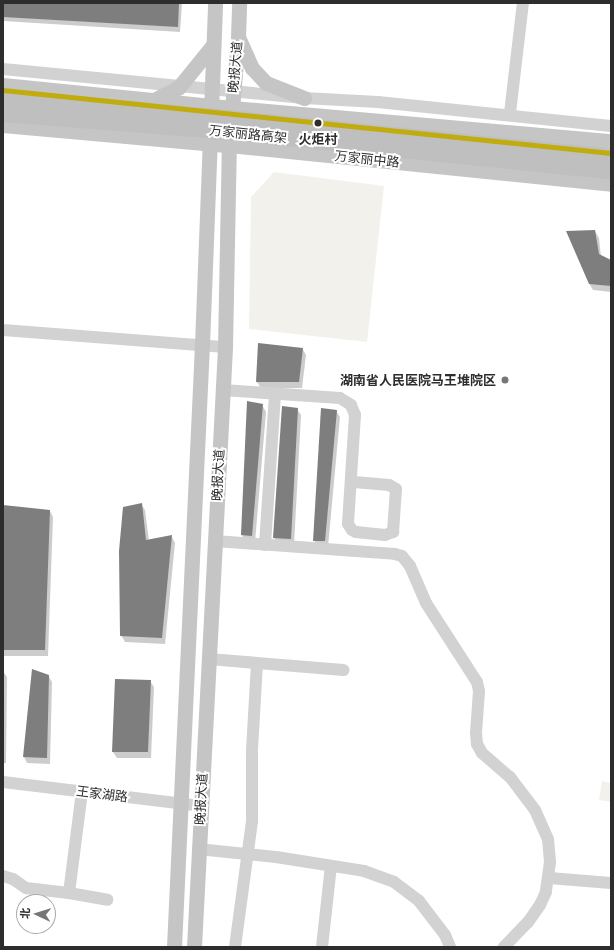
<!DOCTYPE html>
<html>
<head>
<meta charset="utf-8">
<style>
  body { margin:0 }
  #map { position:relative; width:614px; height:950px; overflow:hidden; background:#fff; font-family:Quicksand,"Noto Sans SC",sans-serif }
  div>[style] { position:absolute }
  .green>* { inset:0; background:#f3f1ec }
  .shadow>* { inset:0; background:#0003 }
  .building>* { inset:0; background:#7e7e7e }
  .minor>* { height:12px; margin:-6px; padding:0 6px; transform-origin:6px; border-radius:6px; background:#d2d2d2 }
  .major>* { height:15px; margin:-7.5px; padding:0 7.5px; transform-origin:7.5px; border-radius:7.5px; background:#c5c5c5 }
  .highway-bridge>* { height:17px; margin:-8.5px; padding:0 8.5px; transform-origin:8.5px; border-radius:8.5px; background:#bfbfbf }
  .metro-1>* { height:5px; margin:-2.5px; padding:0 2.5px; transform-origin:2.5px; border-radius:2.5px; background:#c0ac0e }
  .dots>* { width:11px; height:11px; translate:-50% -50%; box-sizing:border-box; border:2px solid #fff; border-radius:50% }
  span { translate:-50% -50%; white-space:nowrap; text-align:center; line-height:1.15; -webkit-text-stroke:4px #fff; paint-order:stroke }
  .street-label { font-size:13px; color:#2d2d2d }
  .stop-label { font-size:13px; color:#2d2d2d; font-weight:700 }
  .poi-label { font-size:13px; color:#2d2d2d; font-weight:700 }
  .right { translate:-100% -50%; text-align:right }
  .frame { position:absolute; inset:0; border:4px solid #2d2d2d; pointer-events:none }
  .north { position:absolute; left:16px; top:894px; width:40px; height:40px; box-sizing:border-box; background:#fff; border:1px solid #ababab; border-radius:50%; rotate:274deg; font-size:11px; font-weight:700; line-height:16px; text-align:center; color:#2d2d2d }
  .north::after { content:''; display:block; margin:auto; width:14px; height:18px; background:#767676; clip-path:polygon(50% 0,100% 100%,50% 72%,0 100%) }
</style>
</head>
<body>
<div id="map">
  <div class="green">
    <div style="clip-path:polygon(274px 172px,384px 186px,367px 342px,249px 329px,251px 197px)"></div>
    <div style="clip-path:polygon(602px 781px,611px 783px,611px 802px,599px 800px)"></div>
  </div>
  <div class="shadow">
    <div style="clip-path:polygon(3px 3px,182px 3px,180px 32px,3px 21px)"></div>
    <div style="clip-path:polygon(595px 231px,599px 238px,601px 257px,611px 261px,611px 292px,593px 290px,589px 283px)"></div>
    <div style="clip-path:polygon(302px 348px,306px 355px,302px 388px,261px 388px,257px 382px)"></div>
    <div style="clip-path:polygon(248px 402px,262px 405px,266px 412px,255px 542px,245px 541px,242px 535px)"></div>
    <div style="clip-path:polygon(297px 409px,301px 415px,294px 545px,278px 544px,274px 537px)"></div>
    <div style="clip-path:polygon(336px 411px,340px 417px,328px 547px,317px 547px,314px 540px)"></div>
    <div style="clip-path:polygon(141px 504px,145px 510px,149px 541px,172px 537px,175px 543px,165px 644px,125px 642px,121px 635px)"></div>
    <div style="clip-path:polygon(3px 506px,50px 511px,53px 517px,48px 656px,3px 656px)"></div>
    <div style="clip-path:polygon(3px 671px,7px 677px,6px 763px,3px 763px)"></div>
    <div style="clip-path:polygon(48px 675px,52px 682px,50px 764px,27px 763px,24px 757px)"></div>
    <div style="clip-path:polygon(150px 681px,154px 687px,151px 758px,117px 758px,113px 752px)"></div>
  </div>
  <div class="building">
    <div style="clip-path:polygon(3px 3px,179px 3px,178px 27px,3px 17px)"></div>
    <div style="clip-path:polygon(595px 230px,599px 254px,611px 260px,611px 286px,589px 284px,566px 231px)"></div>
    <div style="clip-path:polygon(258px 343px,303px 348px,299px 382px,256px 382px)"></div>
    <div style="clip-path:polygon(247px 401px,263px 404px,252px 536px,241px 535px)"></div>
    <div style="clip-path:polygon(282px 406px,298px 408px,291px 539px,273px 538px)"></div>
    <div style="clip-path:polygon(321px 408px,337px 410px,325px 541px,313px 541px)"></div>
    <div style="clip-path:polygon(142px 503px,146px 540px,172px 535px,162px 638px,120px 636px,119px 551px,123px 507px)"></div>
    <div style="clip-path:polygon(3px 505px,50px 510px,45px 650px,3px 650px)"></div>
    <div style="clip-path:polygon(32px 669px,49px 675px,47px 758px,23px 757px)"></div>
    <div style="clip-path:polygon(115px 679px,151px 680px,148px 752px,112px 752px)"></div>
  </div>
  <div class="minor">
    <div style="left:3px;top:69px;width:302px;rotate:5.5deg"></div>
    <div style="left:304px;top:98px;width:74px;rotate:3.1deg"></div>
    <div style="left:378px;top:102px;width:234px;rotate:5.9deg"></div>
    <div style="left:510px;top:113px;width:111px;rotate:-83.3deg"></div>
    <div style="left:3px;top:330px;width:223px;rotate:4.4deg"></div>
    <div style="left:223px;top:390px;width:117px;rotate:3.9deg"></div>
    <div style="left:340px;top:398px;width:13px;rotate:32deg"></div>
    <div style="left:351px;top:405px;width:11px;rotate:68deg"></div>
    <div style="left:355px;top:415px;width:109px;rotate:93.7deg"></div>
    <div style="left:348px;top:524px;width:7px;rotate:56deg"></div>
    <div style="left:352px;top:530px;width:4px;rotate:27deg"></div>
    <div style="left:356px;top:532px;width:29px;rotate:6deg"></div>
    <div style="left:385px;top:535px;width:9px;rotate:-21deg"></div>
    <div style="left:393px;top:532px;width:43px;rotate:-86deg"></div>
    <div style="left:396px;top:489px;width:8px;rotate:-150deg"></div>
    <div style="left:389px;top:485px;width:38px;rotate:-175deg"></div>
    <div style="left:215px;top:541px;width:180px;rotate:4.1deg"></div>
    <div style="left:395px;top:554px;width:7px;rotate:16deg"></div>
    <div style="left:402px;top:556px;width:13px;rotate:51deg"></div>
    <div style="left:410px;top:566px;width:40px;rotate:66.6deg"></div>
    <div style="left:426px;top:603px;width:94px;rotate:57.2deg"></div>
    <div style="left:477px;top:682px;width:9px;rotate:77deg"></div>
    <div style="left:479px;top:691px;width:42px;rotate:94.1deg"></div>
    <div style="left:476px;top:733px;width:11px;rotate:85deg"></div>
    <div style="left:477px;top:744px;width:10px;rotate:61deg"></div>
    <div style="left:482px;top:753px;width:37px;rotate:41deg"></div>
    <div style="left:510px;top:777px;width:41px;rotate:52.9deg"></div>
    <div style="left:535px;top:810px;width:32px;rotate:66deg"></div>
    <div style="left:548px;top:839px;width:23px;rotate:85deg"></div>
    <div style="left:550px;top:862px;width:30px;rotate:98deg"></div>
    <div style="left:546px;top:892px;width:14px;rotate:115deg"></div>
    <div style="left:540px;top:905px;width:21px;rotate:125deg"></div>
    <div style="left:528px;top:922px;width:35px;rotate:134deg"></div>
    <div style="left:265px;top:545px;width:151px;rotate:-86.2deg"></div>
    <div style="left:209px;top:659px;width:135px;rotate:4.7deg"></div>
    <div style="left:3px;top:782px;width:199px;rotate:6.9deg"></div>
    <div style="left:198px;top:849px;width:78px;rotate:5.9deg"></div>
    <div style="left:276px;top:857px;width:89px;rotate:9deg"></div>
    <div style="left:364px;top:871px;width:32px;rotate:20deg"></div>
    <div style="left:394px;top:882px;width:31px;rotate:37deg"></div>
    <div style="left:419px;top:901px;width:43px;rotate:52.6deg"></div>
    <div style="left:445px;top:935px;width:13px;rotate:67deg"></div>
    <div style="left:3px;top:876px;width:10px;rotate:17deg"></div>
    <div style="left:13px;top:879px;width:16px;rotate:35deg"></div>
    <div style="left:26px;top:888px;width:43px;rotate:6.6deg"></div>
    <div style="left:69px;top:893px;width:39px;rotate:10deg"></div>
    <div style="left:549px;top:878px;width:62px;rotate:4.6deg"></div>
    <div style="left:69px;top:893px;width:102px;rotate:-82.7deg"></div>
    <div style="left:235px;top:947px;width:127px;rotate:-82.3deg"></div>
    <div style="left:252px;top:821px;width:71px;rotate:-90deg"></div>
    <div style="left:252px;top:750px;width:87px;rotate:-86.7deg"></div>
    <div style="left:322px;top:947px;width:81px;rotate:-83.7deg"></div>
  </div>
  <div class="major">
    <div style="left:239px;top:39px;width:32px;rotate:66deg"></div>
    <div style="left:252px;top:68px;width:21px;rotate:47deg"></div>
    <div style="left:266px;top:83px;width:41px;rotate:21.5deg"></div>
    <div style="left:3px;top:85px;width:230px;rotate:5.7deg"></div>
    <div style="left:232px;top:108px;width:380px;rotate:5deg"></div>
    <div style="left:154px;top:100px;width:28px;rotate:-27deg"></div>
    <div style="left:179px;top:87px;width:54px;rotate:-51deg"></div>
    <div style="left:3px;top:125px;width:227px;rotate:5.1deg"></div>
    <div style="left:229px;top:145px;width:384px;rotate:5.8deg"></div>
    <div style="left:174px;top:947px;width:603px;rotate:-87.34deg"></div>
    <div style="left:202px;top:345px;width:342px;rotate:-87.8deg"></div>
    <div style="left:194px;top:947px;width:601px;rotate:-87.04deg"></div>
    <div style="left:225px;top:347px;width:202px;rotate:-88.9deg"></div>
    <div style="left:229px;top:145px;width:108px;rotate:-85.2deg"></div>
    <div style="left:238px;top:37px;width:34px;rotate:-88deg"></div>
  </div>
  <div class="highway-bridge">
    <div style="left:3px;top:97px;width:207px;rotate:5.3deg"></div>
    <div style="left:209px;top:116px;width:404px;rotate:5.8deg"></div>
    <div style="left:3px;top:113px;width:206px;rotate:4.5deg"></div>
    <div style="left:208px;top:129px;width:405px;rotate:5.9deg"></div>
  </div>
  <div class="metro-1">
    <div style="left:3px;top:90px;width:611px;rotate:5.92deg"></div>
  </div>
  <div class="dots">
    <div style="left:318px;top:123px;background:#2d2d2d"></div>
    <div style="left:505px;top:380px;background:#767676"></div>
  </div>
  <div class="street-label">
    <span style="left:235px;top:67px;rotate:-85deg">晚报大道</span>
    <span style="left:248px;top:134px;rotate:6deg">万家丽路高架</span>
    <span style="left:367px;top:159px;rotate:6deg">万家丽中路</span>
    <span style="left:218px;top:475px;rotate:-87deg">晚报大道</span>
    <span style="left:102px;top:794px;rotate:7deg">王家湖路</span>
    <span style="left:201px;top:799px;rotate:-87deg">晚报大道</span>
  </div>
  <div class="stop-label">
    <span style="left:318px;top:139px">火炬村</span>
  </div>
  <div class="poi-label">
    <span class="right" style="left:496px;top:380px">湖南省人民医院马王堆院区</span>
  </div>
  <div class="frame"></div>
  <div class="north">北</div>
</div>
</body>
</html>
